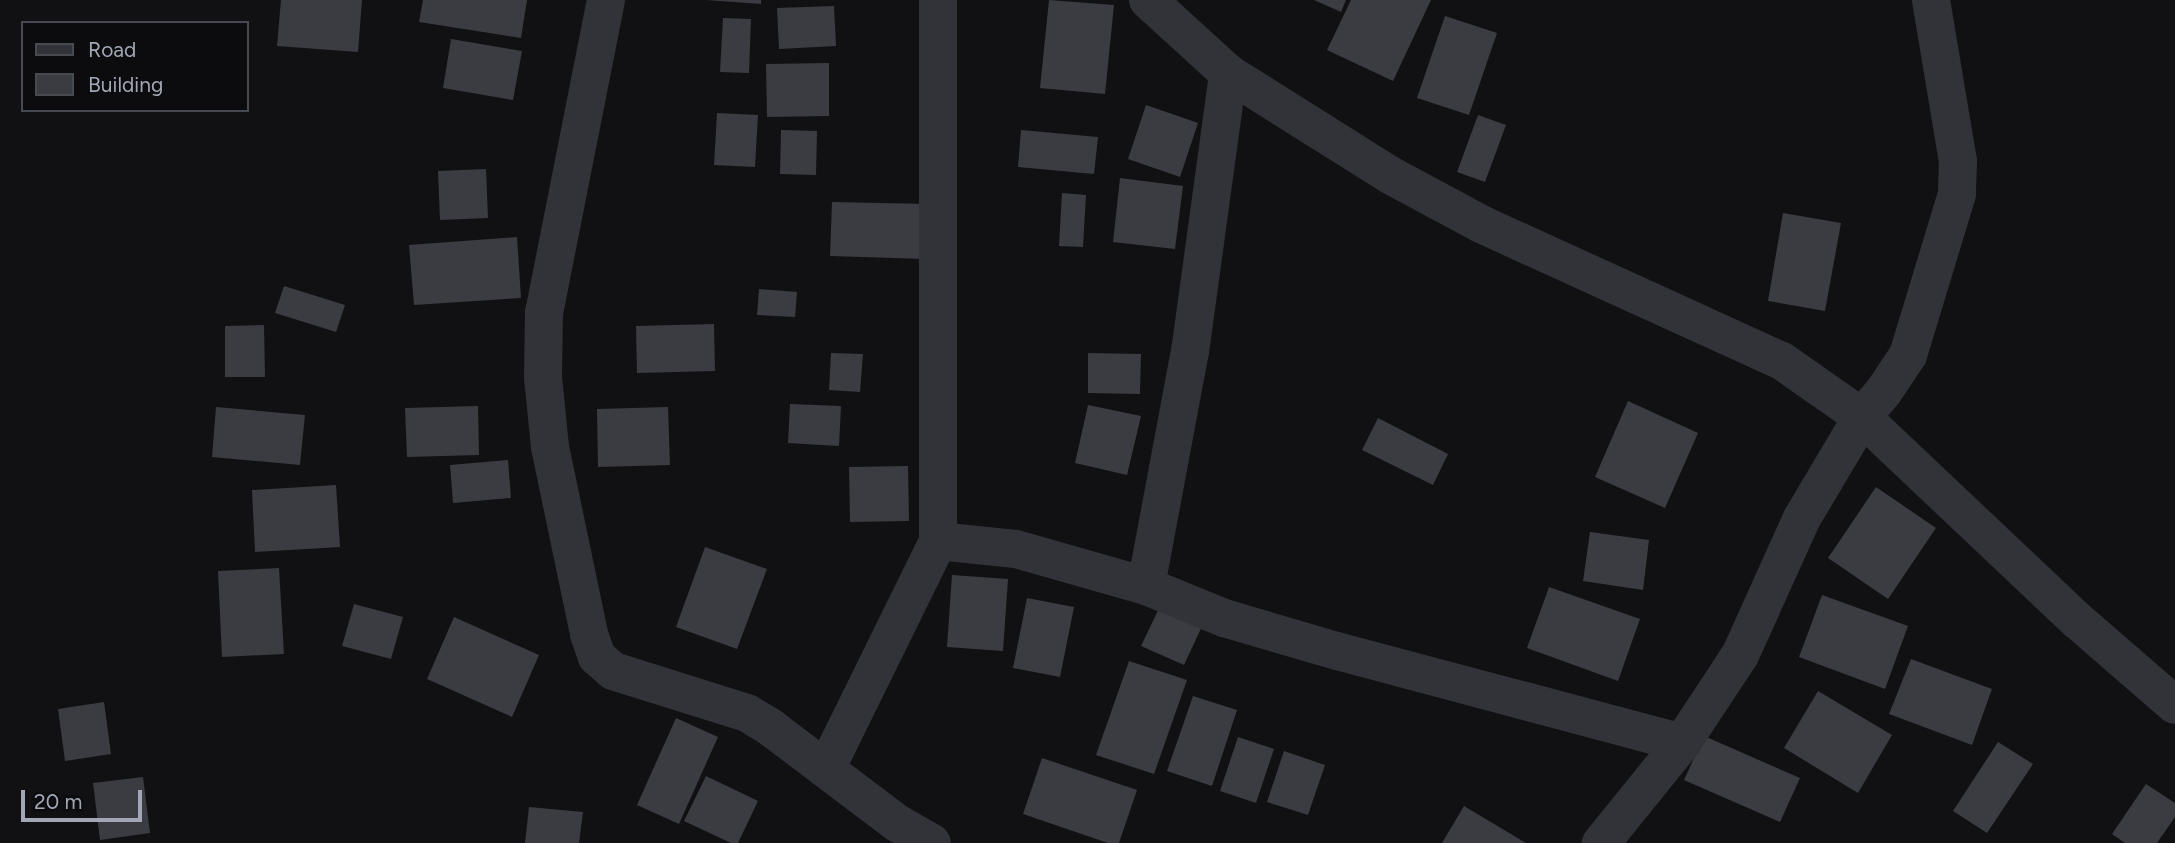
<!DOCTYPE html>
<html>
<head>
<meta charset="utf-8">
<style>
  body { margin:0 }
  #map { position:relative; width:2175px; height:843px; overflow:hidden; background:#111113; font-family:Figtree,sans-serif }
  div>[style] { position:absolute }
  .building>* { inset:0; background:#3a3c41 }
  .minor>* { height:38px; margin:-19px; padding:0 19px; transform-origin:19px; border-radius:19px; background:#323338 }
  span { translate:-50% -50%; white-space:nowrap; text-align:center; line-height:1.15; -webkit-text-stroke:5px #0c0c0e; paint-order:stroke }
  .legend { position:absolute; left:21px; top:21px; width:228px; height:91px; box-sizing:border-box; background:#0c0c0e; border:2px solid #484a51; margin:0; padding:9px 12px; list-style:none; font-size:21px; color:#a1a7b5 }
  .legend li { display:flex; align-items:center; gap:14px; height:35px }
  .legend b { width:35px; border:2px solid #484a51 }
  .scale { position:absolute; left:21px; top:790px; width:121px; height:32px; box-sizing:border-box; border:4px solid #a1a7b5; border-top:0; padding-left:9px; font-size:21px; line-height:24px; white-space:nowrap; color:#a1a7b5; -webkit-text-stroke:5px #0c0c0e; paint-order:stroke }
</style>
</head>
<body>
<div id="map">
  <div class="building">
    <div style="clip-path:polygon(281px 0,362px 0,358px 52px,277px 46px)"></div>
    <div style="clip-path:polygon(423px 0,527px 0,521px 38px,419px 22px)"></div>
    <div style="clip-path:polygon(706px 0,761px 0,761px 4px)"></div>
    <div style="clip-path:polygon(1049px 0,1114px 5px,1105px 94px,1040px 88px)"></div>
    <div style="clip-path:polygon(1314px 0,1346px 0,1341px 12px)"></div>
    <div style="clip-path:polygon(1351px 0,1431px 0,1393px 81px,1327px 50px)"></div>
    <div style="clip-path:polygon(834px 6px,836px 46px,779px 49px,777px 8px)"></div>
    <div style="clip-path:polygon(1445px 16px,1497px 33px,1469px 115px,1417px 98px)"></div>
    <div style="clip-path:polygon(723px 18px,751px 19px,749px 73px,720px 72px)"></div>
    <div style="clip-path:polygon(451px 39px,522px 51px,513px 100px,443px 88px)"></div>
    <div style="clip-path:polygon(829px 63px,829px 116px,767px 117px,766px 64px)"></div>
    <div style="clip-path:polygon(1146px 105px,1198px 123px,1180px 177px,1128px 159px)"></div>
    <div style="clip-path:polygon(717px 113px,758px 115px,755px 167px,714px 165px)"></div>
    <div style="clip-path:polygon(1478px 115px,1506px 125px,1485px 182px,1457px 172px)"></div>
    <div style="clip-path:polygon(781px 130px,817px 131px,816px 175px,780px 174px)"></div>
    <div style="clip-path:polygon(1021px 130px,1098px 137px,1094px 174px,1018px 167px)"></div>
    <div style="clip-path:polygon(486px 169px,488px 218px,440px 220px,438px 171px)"></div>
    <div style="clip-path:polygon(1120px 178px,1183px 186px,1175px 249px,1113px 242px)"></div>
    <div style="clip-path:polygon(1062px 193px,1086px 195px,1083px 247px,1059px 246px)"></div>
    <div style="clip-path:polygon(832px 202px,928px 204px,926px 259px,830px 256px)"></div>
    <div style="clip-path:polygon(1783px 213px,1841px 223px,1825px 311px,1768px 301px)"></div>
    <div style="clip-path:polygon(517px 237px,521px 298px,414px 305px,409px 245px)"></div>
    <div style="clip-path:polygon(284px 286px,345px 305px,336px 332px,275px 313px)"></div>
    <div style="clip-path:polygon(759px 289px,797px 292px,795px 317px,757px 315px)"></div>
    <div style="clip-path:polygon(714px 324px,715px 371px,637px 373px,636px 326px)"></div>
    <div style="clip-path:polygon(264px 325px,265px 377px,225px 377px,225px 326px)"></div>
    <div style="clip-path:polygon(831px 353px,863px 354px,860px 392px,829px 390px)"></div>
    <div style="clip-path:polygon(1088px 353px,1141px 354px,1140px 394px,1088px 393px)"></div>
    <div style="clip-path:polygon(1628px 401px,1698px 433px,1665px 508px,1595px 477px)"></div>
    <div style="clip-path:polygon(790px 404px,841px 406px,839px 446px,788px 443px)"></div>
    <div style="clip-path:polygon(1088px 405px,1141px 416px,1127px 475px,1075px 463px)"></div>
    <div style="clip-path:polygon(478px 406px,479px 455px,407px 457px,405px 408px)"></div>
    <div style="clip-path:polygon(216px 407px,305px 415px,300px 465px,212px 457px)"></div>
    <div style="clip-path:polygon(668px 407px,670px 465px,598px 467px,597px 409px)"></div>
    <div style="clip-path:polygon(1378px 418px,1448px 454px,1433px 485px,1362px 450px)"></div>
    <div style="clip-path:polygon(508px 460px,511px 498px,453px 503px,450px 465px)"></div>
    <div style="clip-path:polygon(908px 466px,909px 521px,850px 522px,849px 467px)"></div>
    <div style="clip-path:polygon(336px 485px,340px 547px,255px 552px,252px 490px)"></div>
    <div style="clip-path:polygon(1876px 487px,1936px 528px,1888px 599px,1828px 558px)"></div>
    <div style="clip-path:polygon(1590px 532px,1649px 540px,1643px 590px,1583px 581px)"></div>
    <div style="clip-path:polygon(705px 547px,767px 569px,737px 649px,676px 627px)"></div>
    <div style="clip-path:polygon(279px 568px,284px 654px,222px 657px,218px 571px)"></div>
    <div style="clip-path:polygon(952px 575px,1008px 579px,1003px 651px,947px 647px)"></div>
    <div style="clip-path:polygon(1549px 587px,1640px 619px,1618px 681px,1527px 648px)"></div>
    <div style="clip-path:polygon(1822px 595px,1908px 626px,1885px 689px,1799px 657px)"></div>
    <div style="clip-path:polygon(1027px 598px,1074px 607px,1060px 677px,1013px 668px)"></div>
    <div style="clip-path:polygon(1162px 602px,1204px 622px,1184px 665px,1141px 646px)"></div>
    <div style="clip-path:polygon(354px 604px,403px 617px,391px 659px,342px 646px)"></div>
    <div style="clip-path:polygon(454px 617px,539px 655px,512px 717px,427px 679px)"></div>
    <div style="clip-path:polygon(1911px 659px,1992px 689px,1972px 745px,1889px 714px)"></div>
    <div style="clip-path:polygon(1129px 661px,1187px 680px,1154px 774px,1096px 755px)"></div>
    <div style="clip-path:polygon(1818px 691px,1892px 735px,1858px 793px,1784px 748px)"></div>
    <div style="clip-path:polygon(1193px 696px,1237px 710px,1212px 786px,1167px 771px)"></div>
    <div style="clip-path:polygon(104px 702px,111px 754px,65px 761px,58px 709px)"></div>
    <div style="clip-path:polygon(676px 718px,718px 737px,679px 824px,637px 805px)"></div>
    <div style="clip-path:polygon(1704px 736px,1800px 778px,1780px 822px,1684px 780px)"></div>
    <div style="clip-path:polygon(1238px 737px,1274px 749px,1256px 803px,1220px 791px)"></div>
    <div style="clip-path:polygon(1998px 742px,2033px 764px,1987px 833px,1953px 811px)"></div>
    <div style="clip-path:polygon(1284px 751px,1325px 765px,1308px 815px,1267px 802px)"></div>
    <div style="clip-path:polygon(1042px 758px,1137px 790px,1119px 843px,1108px 843px,1023px 814px)"></div>
    <div style="clip-path:polygon(706px 776px,758px 801px,738px 843px,731px 843px,684px 821px)"></div>
    <div style="clip-path:polygon(143px 777px,150px 833px,100px 840px,93px 783px)"></div>
    <div style="clip-path:polygon(2146px 784px,2175px 803px,2175px 817px,2157px 843px,2125px 843px,2112px 834px)"></div>
    <div style="clip-path:polygon(1464px 806px,1526px 843px,1442px 843px)"></div>
    <div style="clip-path:polygon(529px 807px,583px 812px,579px 843px,525px 843px)"></div>
  </div>
  <div class="minor">
    <div style="left:606px;top:0;width:318px;rotate:101.2deg"></div>
    <div style="left:544px;top:312px;width:65px;rotate:90.9deg"></div>
    <div style="left:543px;top:377px;width:70px;rotate:84.3deg"></div>
    <div style="left:550px;top:447px;width:191px;rotate:78.2deg"></div>
    <div style="left:589px;top:634px;width:24px;rotate:71deg"></div>
    <div style="left:597px;top:657px;width:21px;rotate:41deg"></div>
    <div style="left:613px;top:671px;width:140px;rotate:17.4deg"></div>
    <div style="left:747px;top:713px;width:27px;rotate:31deg"></div>
    <div style="left:770px;top:727px;width:159px;rotate:37.1deg"></div>
    <div style="left:897px;top:823px;width:40px;rotate:29.7deg"></div>
    <div style="left:1148px;top:0;width:108px;rotate:42.4deg"></div>
    <div style="left:1228px;top:73px;width:191px;rotate:32.2deg"></div>
    <div style="left:1390px;top:175px;width:103px;rotate:28.3deg"></div>
    <div style="left:1481px;top:224px;width:331px;rotate:24.5deg"></div>
    <div style="left:1782px;top:361px;width:98px;rotate:35deg"></div>
    <div style="left:1862px;top:417px;width:117px;rotate:120.7deg"></div>
    <div style="left:1802px;top:518px;width:150px;rotate:114.3deg"></div>
    <div style="left:1740px;top:655px;width:105px;rotate:123.4deg"></div>
    <div style="left:1682px;top:743px;width:129px;rotate:129deg"></div>
    <div style="left:1931px;top:0;width:163px;rotate:80.5deg"></div>
    <div style="left:1958px;top:161px;width:33px;rotate:92deg"></div>
    <div style="left:1957px;top:194px;width:168px;rotate:106.9deg"></div>
    <div style="left:1908px;top:355px;width:43px;rotate:123.7deg"></div>
    <div style="left:1884px;top:391px;width:34px;rotate:130deg"></div>
    <div style="left:1862px;top:417px;width:297px;rotate:43.4deg"></div>
    <div style="left:2078px;top:621px;width:128px;rotate:40.9deg"></div>
    <div style="left:938px;top:541px;width:541px;rotate:-90deg"></div>
    <div style="left:1146px;top:586px;width:238px;rotate:-79.4deg"></div>
    <div style="left:1190px;top:352px;width:282px;rotate:-82.2deg"></div>
    <div style="left:826px;top:769px;width:254px;rotate:-63.8deg"></div>
    <div style="left:938px;top:541px;width:78px;rotate:5.9deg"></div>
    <div style="left:1016px;top:549px;width:135px;rotate:15.9deg"></div>
    <div style="left:1146px;top:586px;width:84px;rotate:22.3deg"></div>
    <div style="left:1224px;top:618px;width:118px;rotate:16.3deg"></div>
    <div style="left:1337px;top:651px;width:357px;rotate:14.9deg"></div>
  </div>
  <ul class="legend">
  <li><b style="height:9px;background:#323338"></b>Road</li>
  <li><b style="height:19px;background:#3a3c41"></b>Building</li>
  </ul>
  <div class="scale">20 m</div>
</div>
</body>
</html>
